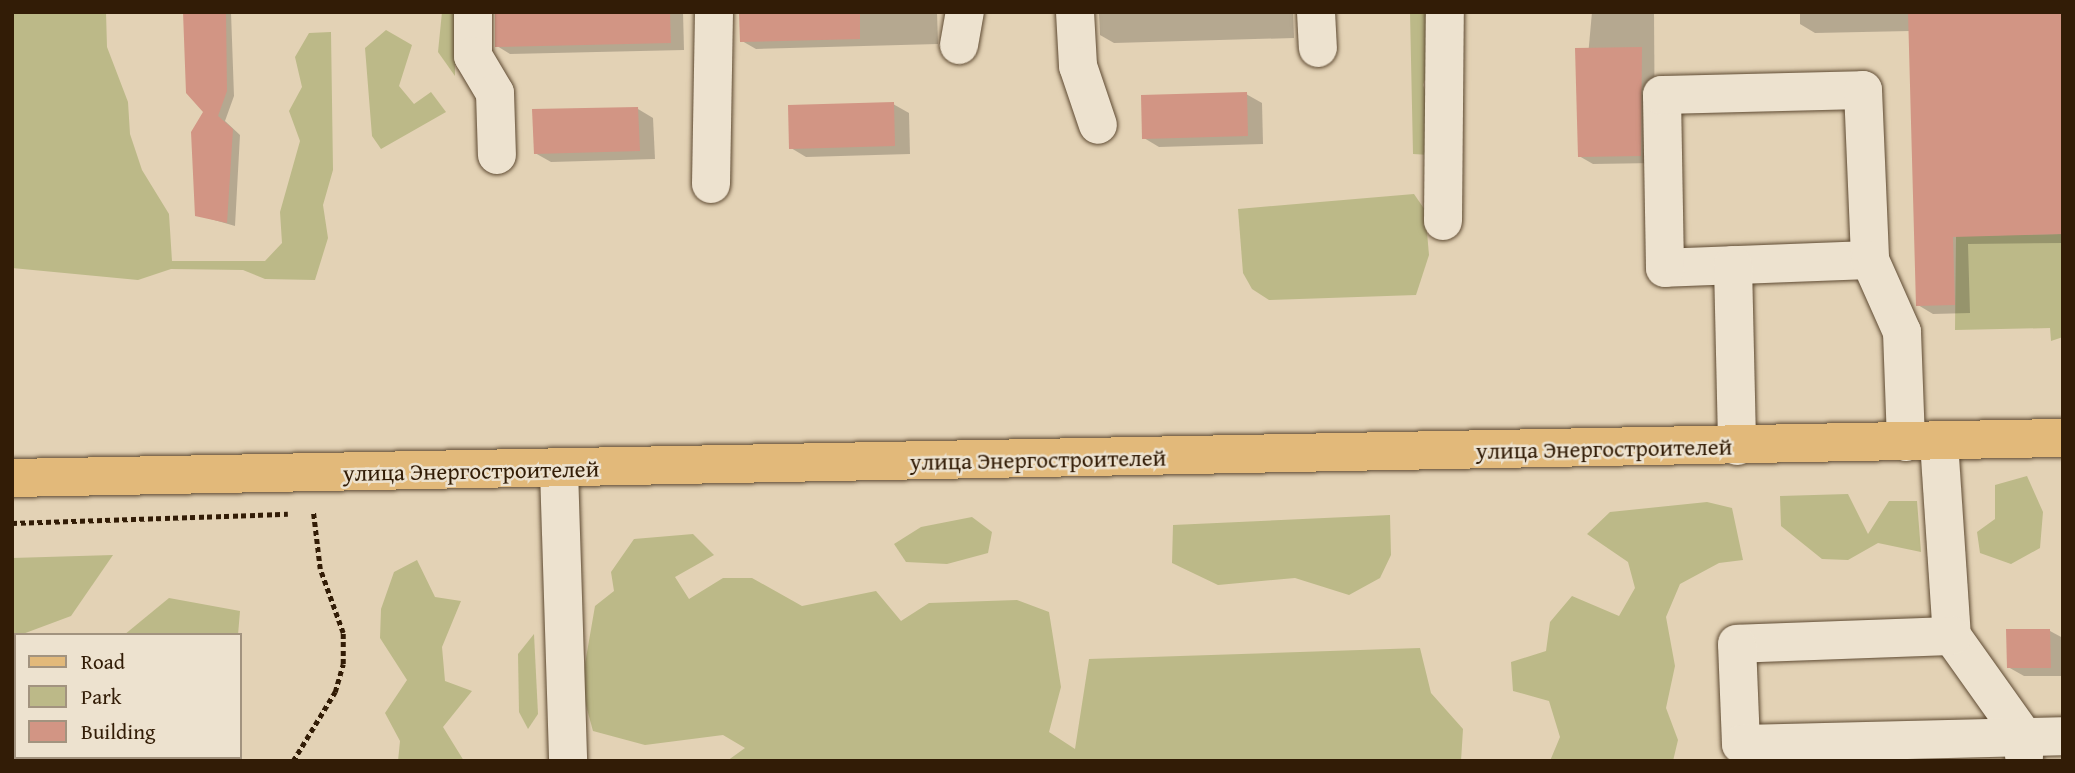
<!DOCTYPE html>
<html>
<head>
<meta charset="utf-8">
<style>
  body { margin:0 }
  #map { position:relative; width:2075px; height:773px; overflow:hidden; background:#e3d2b5; font-family:"Gentium Book Plus",serif }
  div>[style] { position:absolute }
  .green>* { inset:0; background:#bcb988 }
  .shadow>* { inset:0; background:#0003 }
  .building>* { inset:0; background:#d29584 }
  .path>* { height:4.5px; margin-top:-2.25px; transform-origin:0; background:repeating-linear-gradient(90deg,#321c06 0 5px,transparent 0 8.5px) }
  .roads { filter:drop-shadow(0 0 2px #5e4a32) drop-shadow(0 0 2px #5e4a32) }
  .minor>* { height:38px; margin:-19px; padding:0 19px; transform-origin:19px; border-radius:19px; background:#ede2cf }
  .major>* { height:38px; margin:-19px; padding:0 19px; transform-origin:19px; border-radius:19px; background:#e2b97a }
  span { translate:-50% -50%; white-space:nowrap; text-align:center; line-height:1.15; -webkit-text-stroke:5px #ede2cf; paint-order:stroke }
  .street-label { font-size:23px; color:#321c06 }
  .frame { position:absolute; inset:0; border:14px solid #321c06; pointer-events:none }
  .legend { position:absolute; left:14px; top:633px; width:228px; height:126px; box-sizing:border-box; background:#ede2cf; border:2px solid #a2937f; margin:0; padding:9px 12px; list-style:none; font-size:21px; color:#321c06 }
  .legend li { display:flex; align-items:center; gap:14px; height:35px }
  .legend b { width:35px; border:2px solid #a2937f }
</style>
</head>
<body>
<div id="map">
  <div class="green">
    <div style="clip-path:polygon(12px 12px,106px 12px,107px 47px,128px 102px,130px 134px,142px 170px,169px 214px,172px 261px,265px 261px,282px 243px,280px 212px,300px 141px,289px 111px,302px 87px,295px 57px,309px 33px,331px 32px,333px 170px,323px 205px,328px 238px,315px 280px,265px 279px,243px 270px,171px 269px,138px 280px,12px 268px)"></div>
    <div style="clip-path:polygon(442px 12px,455px 12px,455px 76px,438px 52px)"></div>
    <div style="clip-path:polygon(1410px 12px,1430px 12px,1431px 61px,1423px 85px,1434px 113px,1430px 155px,1413px 154px)"></div>
    <div style="clip-path:polygon(386px 30px,412px 45px,399px 86px,414px 104px,431px 92px,446px 112px,381px 149px,372px 136px,365px 48px)"></div>
    <div style="clip-path:polygon(1414px 194px,1425px 210px,1429px 255px,1416px 295px,1269px 300px,1252px 289px,1243px 273px,1238px 209px)"></div>
    <div style="clip-path:polygon(2063px 234px,2063px 337px,2051px 341px,2050px 328px,1955px 330px,1956px 236px)"></div>
    <div style="clip-path:polygon(2027px 476px,2043px 512px,2040px 548px,2011px 564px,1980px 553px,1977px 532px,1995px 519px,1995px 485px)"></div>
    <div style="clip-path:polygon(1848px 494px,1868px 534px,1889px 501px,1917px 501px,1921px 552px,1878px 543px,1848px 560px,1822px 559px,1781px 526px,1780px 496px)"></div>
    <div style="clip-path:polygon(1707px 502px,1732px 508px,1743px 560px,1719px 563px,1680px 584px,1666px 617px,1675px 666px,1666px 708px,1678px 740px,1673px 761px,1550px 761px,1560px 737px,1549px 701px,1513px 691px,1511px 662px,1546px 651px,1550px 622px,1572px 596px,1619px 616px,1635px 588px,1628px 562px,1587px 534px,1610px 512px)"></div>
    <div style="clip-path:polygon(1390px 515px,1391px 555px,1380px 578px,1349px 595px,1295px 578px,1218px 585px,1172px 563px,1173px 525px)"></div>
    <div style="clip-path:polygon(972px 517px,992px 532px,988px 553px,947px 564px,906px 562px,894px 544px,921px 527px)"></div>
    <div style="clip-path:polygon(693px 534px,714px 555px,675px 577px,689px 599px,723px 578px,752px 578px,802px 606px,876px 591px,901px 621px,929px 603px,1017px 600px,1049px 612px,1061px 687px,1049px 732px,1075px 749px,1089px 659px,1420px 648px,1431px 693px,1463px 729px,1461px 761px,727px 761px,745px 748px,723px 735px,645px 745px,593px 731px,581px 687px,595px 606px,614px 591px,611px 572px,634px 539px)"></div>
    <div style="clip-path:polygon(113px 555px,71px 616px,12px 638px,12px 558px)"></div>
    <div style="clip-path:polygon(417px 560px,435px 597px,461px 601px,442px 647px,445px 681px,472px 691px,443px 727px,464px 761px,398px 761px,400px 741px,385px 713px,407px 680px,380px 638px,381px 609px,394px 572px)"></div>
    <div style="clip-path:polygon(169px 598px,240px 611px,238px 635px,124px 635px)"></div>
    <div style="clip-path:polygon(534px 634px,538px 714px,528px 729px,519px 712px,518px 654px)"></div>
    <div style="clip-path:polygon(12px 735px,16px 757px,214px 761px,12px 761px)"></div>
  </div>
  <div class="shadow">
    <div style="clip-path:polygon(186px 12px,231px 12px,234px 96px,225px 121px,240px 135px,235px 226px,197px 215px,205px 111px)"></div>
    <div style="clip-path:polygon(497px 12px,683px 12px,684px 50px,510px 54px,497px 46px)"></div>
    <div style="clip-path:polygon(741px 12px,937px 12px,938px 44px,756px 49px,742px 41px)"></div>
    <div style="clip-path:polygon(1099px 12px,1293px 12px,1294px 38px,1114px 43px,1100px 35px)"></div>
    <div style="clip-path:polygon(1592px 12px,1654px 12px,1655px 163px,1593px 164px,1579px 156px)"></div>
    <div style="clip-path:polygon(1800px 12px,2063px 12px,2063px 243px,1968px 244px,1970px 313px,1933px 314px,1918px 305px,1910px 31px,1815px 33px,1800px 24px)"></div>
    <div style="clip-path:polygon(1246px 94px,1262px 103px,1263px 144px,1159px 147px,1144px 138px)"></div>
    <div style="clip-path:polygon(893px 104px,909px 113px,910px 154px,806px 157px,791px 148px)"></div>
    <div style="clip-path:polygon(638px 109px,653px 118px,655px 159px,551px 162px,535px 153px)"></div>
    <div style="clip-path:polygon(2050px 631px,2063px 638px,2063px 676px,2024px 676px,2008px 667px)"></div>
  </div>
  <div class="building">
    <div style="clip-path:polygon(183px 12px,226px 12px,227px 91px,218px 116px,233px 129px,227px 223px,195px 216px,191px 132px,203px 112px,186px 93px)"></div>
    <div style="clip-path:polygon(495px 12px,670px 12px,671px 43px,495px 47px)"></div>
    <div style="clip-path:polygon(739px 12px,860px 12px,860px 39px,740px 42px)"></div>
    <div style="clip-path:polygon(1908px 12px,2063px 12px,2063px 234px,1953px 237px,1955px 305px,1916px 306px)"></div>
    <div style="clip-path:polygon(1642px 47px,1641px 156px,1578px 157px,1575px 48px)"></div>
    <div style="clip-path:polygon(1247px 92px,1248px 136px,1142px 139px,1141px 95px)"></div>
    <div style="clip-path:polygon(894px 102px,895px 146px,789px 149px,788px 105px)"></div>
    <div style="clip-path:polygon(638px 107px,640px 151px,534px 154px,532px 109px)"></div>
    <div style="clip-path:polygon(2006px 629px,2050px 629px,2051px 668px,2007px 668px)"></div>
  </div>
  <div class="path">
    <div style="left:12px;top:523px;width:276px;rotate:-1.9deg"></div>
    <div style="left:293px;top:761px;width:81px;rotate:-58.7deg"></div>
    <div style="left:335px;top:692px;width:29px;rotate:-74deg"></div>
    <div style="left:343px;top:664px;width:31px;rotate:-90deg"></div>
    <div style="left:343px;top:633px;width:68px;rotate:-109.8deg"></div>
    <div style="left:320px;top:569px;width:59px;rotate:-96.8deg"></div>
  </div>
  <div class="roads">
    <div class="minor">
      <div style="left:473px;top:12px;width:44px;rotate:90deg"></div>
      <div style="left:473px;top:56px;width:43px;rotate:59.3deg"></div>
      <div style="left:495px;top:93px;width:62px;rotate:88.2deg"></div>
      <div style="left:1075px;top:12px;width:54px;rotate:86.8deg"></div>
      <div style="left:1078px;top:66px;width:62px;rotate:71.3deg"></div>
      <div style="left:1316px;top:12px;width:36px;rotate:87deg"></div>
      <div style="left:959px;top:45px;width:34px;rotate:-80deg"></div>
      <div style="left:711px;top:184px;width:172px;rotate:-89deg"></div>
      <div style="left:1443px;top:221px;width:209px;rotate:-89.5deg"></div>
      <div style="left:1870px;top:260px;width:205px;rotate:177.8deg"></div>
      <div style="left:1665px;top:268px;width:173px;rotate:-91deg"></div>
      <div style="left:1662px;top:95px;width:201px;rotate:-1.4deg"></div>
      <div style="left:1863px;top:90px;width:170px;rotate:87.6deg"></div>
      <div style="left:1870px;top:260px;width:79px;rotate:66deg"></div>
      <div style="left:1902px;top:332px;width:110px;rotate:87.9deg"></div>
      <div style="left:1733px;top:265px;width:181px;rotate:88.7deg"></div>
      <div style="left:1939px;top:442px;width:194px;rotate:86.2deg"></div>
      <div style="left:1952px;top:636px;width:123px;rotate:54.6deg"></div>
      <div style="left:2023px;top:736px;width:20px;rotate:87deg"></div>
      <div style="left:559px;top:470px;width:291px;rotate:88.2deg"></div>
      <div style="left:1952px;top:636px;width:215px;rotate:177.9deg"></div>
      <div style="left:1737px;top:644px;width:100px;rotate:87.7deg"></div>
      <div style="left:1741px;top:744px;width:322px;rotate:-1.4deg"></div>
    </div>
    <div class="major">
      <div style="left:12px;top:478px;width:2051px;rotate:-1.12deg"></div>
    </div>
  </div>
  <div class="street-label">
    <span style="left:1604px;top:449px;rotate:-1deg">улица Энергостроителей</span>
    <span style="left:1038px;top:460px;rotate:-1deg">улица Энергостроителей</span>
    <span style="left:471px;top:471px;rotate:-1deg">улица Энергостроителей</span>
  </div>
  <div class="frame"></div>
  <ul class="legend">
  <li><b style="height:9px;background:#e2b97a"></b>Road</li>
  <li><b style="height:19px;background:#bcb988"></b>Park</li>
  <li><b style="height:19px;background:#d29584"></b>Building</li>
  </ul>
</div>
</body>
</html>
